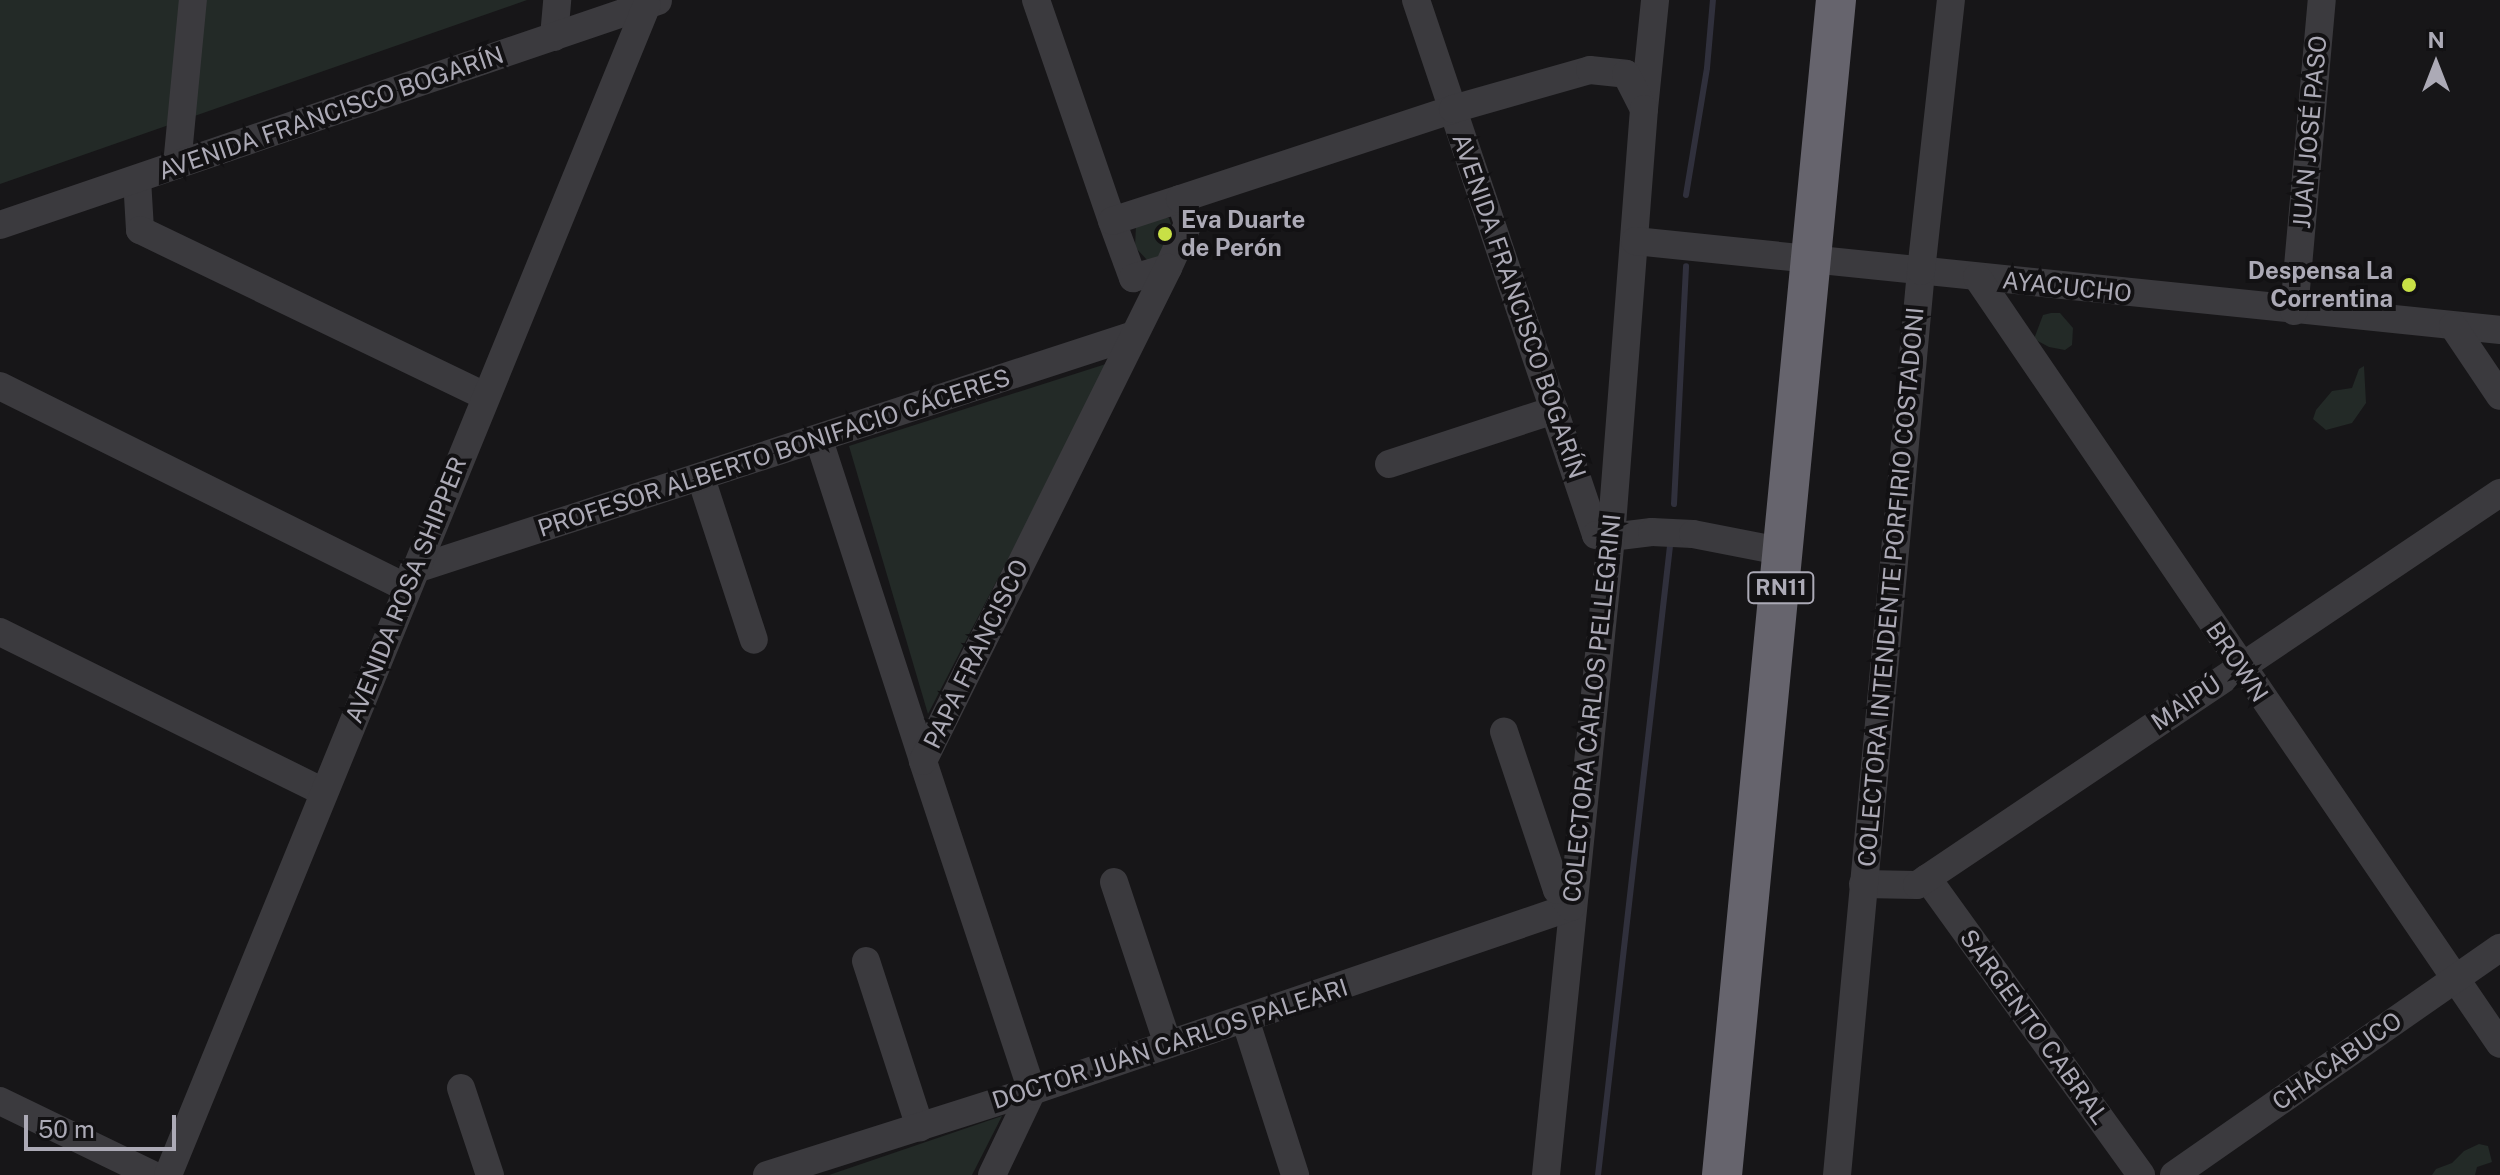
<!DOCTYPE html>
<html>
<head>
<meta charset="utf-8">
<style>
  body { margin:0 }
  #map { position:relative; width:2500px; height:1175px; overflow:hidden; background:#171618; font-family:"Public Sans",sans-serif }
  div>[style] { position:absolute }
  .green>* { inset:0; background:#232a27 }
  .stream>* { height:6px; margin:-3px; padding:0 3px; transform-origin:3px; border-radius:3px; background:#30303c }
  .minor>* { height:28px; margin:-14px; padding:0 14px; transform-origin:14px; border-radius:14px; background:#3b3a3e }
  .highway>* { height:40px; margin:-20px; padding:0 20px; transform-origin:20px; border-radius:20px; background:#66646d }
  .dots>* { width:22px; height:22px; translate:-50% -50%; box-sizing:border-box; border:4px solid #121113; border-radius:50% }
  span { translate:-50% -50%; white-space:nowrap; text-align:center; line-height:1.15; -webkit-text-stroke:8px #121113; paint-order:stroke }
  .shield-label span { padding:2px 6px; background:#121113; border:2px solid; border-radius:6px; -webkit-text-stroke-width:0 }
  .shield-label { font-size:22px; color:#acaab6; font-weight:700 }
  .street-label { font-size:24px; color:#acaab6 }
  .poi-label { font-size:24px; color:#acaab6; font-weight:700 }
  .left { translate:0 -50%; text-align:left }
  .right { translate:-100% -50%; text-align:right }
  .north { position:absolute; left:2396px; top:24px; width:80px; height:80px; -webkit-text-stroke:6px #121113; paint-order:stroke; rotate:0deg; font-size:22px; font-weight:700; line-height:32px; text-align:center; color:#acaab6 }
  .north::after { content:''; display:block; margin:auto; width:28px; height:36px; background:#acaab6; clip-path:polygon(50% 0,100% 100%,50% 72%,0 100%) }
  .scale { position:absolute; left:24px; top:1115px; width:152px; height:36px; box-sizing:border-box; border:4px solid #acaab6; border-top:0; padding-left:10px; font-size:24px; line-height:28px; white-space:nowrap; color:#acaab6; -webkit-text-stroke:6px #121113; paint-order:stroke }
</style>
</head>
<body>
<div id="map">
  <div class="green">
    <div style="clip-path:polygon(0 0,527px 0,0 184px)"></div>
    <div style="clip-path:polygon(1156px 215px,1169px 218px,1174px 233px,1162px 259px,1148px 261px,1135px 247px,1136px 225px)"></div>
    <div style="clip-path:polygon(2051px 313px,2060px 313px,2073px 328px,2072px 345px,2065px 350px,2049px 347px,2034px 339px,2043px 315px)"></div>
    <div style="clip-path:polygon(1109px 363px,928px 714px,849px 446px)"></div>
    <div style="clip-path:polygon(2364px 366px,2366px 403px,2352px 423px,2326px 430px,2313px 419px,2316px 410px,2332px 391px,2352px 388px,2359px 369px)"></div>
    <div style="clip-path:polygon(1002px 1116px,972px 1175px,829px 1175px)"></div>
    <div style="clip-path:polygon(2479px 1144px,2488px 1146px,2492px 1162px,2477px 1167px,2475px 1175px,2432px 1175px,2436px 1169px,2452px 1163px,2464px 1151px)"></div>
  </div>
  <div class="stream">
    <div style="left:1686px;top:195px;width:129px;rotate:-80.6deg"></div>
    <div style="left:1707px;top:68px;width:68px;rotate:-85deg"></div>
    <div style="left:1674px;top:504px;width:238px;rotate:-87.1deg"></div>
    <div style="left:1598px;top:1175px;width:633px;rotate:-83.47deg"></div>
  </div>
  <div class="minor">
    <div style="left:1036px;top:0;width:234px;rotate:71deg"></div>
    <div style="left:1112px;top:221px;width:61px;rotate:69.8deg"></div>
    <div style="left:1133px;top:278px;width:36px;rotate:-16deg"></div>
    <div style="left:1168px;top:268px;width:48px;rotate:-65.6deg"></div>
    <div style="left:1188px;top:224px;width:26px;rotate:-108deg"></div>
    <div style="left:1180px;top:199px;width:71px;rotate:162.1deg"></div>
    <div style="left:1416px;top:0;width:564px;rotate:71.4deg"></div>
    <div style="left:1596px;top:535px;width:15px;rotate:8deg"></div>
    <div style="left:1611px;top:537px;width:41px;rotate:-7deg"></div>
    <div style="left:1652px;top:532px;width:41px;rotate:2.8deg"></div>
    <div style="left:1693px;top:534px;width:94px;rotate:11.1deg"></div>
    <div style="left:554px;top:37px;width:37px;rotate:-85deg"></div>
    <div style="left:1644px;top:109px;width:110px;rotate:-84.2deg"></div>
    <div style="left:177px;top:165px;width:166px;rotate:-84.5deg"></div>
    <div style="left:137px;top:179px;width:51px;rotate:86.6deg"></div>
    <div style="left:140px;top:230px;width:383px;rotate:25.7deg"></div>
    <div style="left:1180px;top:199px;width:287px;rotate:-18.2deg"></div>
    <div style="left:1453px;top:109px;width:142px;rotate:-15.9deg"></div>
    <div style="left:1590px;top:70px;width:36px;rotate:6deg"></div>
    <div style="left:1626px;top:74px;width:39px;rotate:63deg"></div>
    <div style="left:1644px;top:109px;width:429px;rotate:94.4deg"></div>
    <div style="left:1611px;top:537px;width:641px;rotate:95.82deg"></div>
    <div style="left:0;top:225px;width:695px;rotate:-18.8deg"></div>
    <div style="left:1635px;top:241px;width:870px;rotate:5.87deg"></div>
    <div style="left:1977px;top:277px;width:928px;rotate:55.71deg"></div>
    <div style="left:2294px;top:311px;width:312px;rotate:-84.9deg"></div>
    <div style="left:2453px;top:326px;width:84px;rotate:56.1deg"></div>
    <div style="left:0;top:386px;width:454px;rotate:26.4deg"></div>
    <div style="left:819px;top:440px;width:337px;rotate:72deg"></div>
    <div style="left:1389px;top:464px;width:174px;rotate:-18.1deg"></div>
    <div style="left:701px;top:478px;width:170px;rotate:71.9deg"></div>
    <div style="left:413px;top:570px;width:758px;rotate:-18.05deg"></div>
    <div style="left:0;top:632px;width:361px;rotate:26.3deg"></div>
    <div style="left:1927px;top:878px;width:366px;rotate:54.2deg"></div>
    <div style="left:1114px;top:882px;width:171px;rotate:71.6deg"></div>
    <div style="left:1863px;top:884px;width:54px;rotate:1.1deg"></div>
    <div style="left:1917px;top:885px;width:703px;rotate:-33.92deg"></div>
    <div style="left:866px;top:961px;width:175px;rotate:72deg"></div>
    <div style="left:1245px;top:1019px;width:164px;rotate:72.2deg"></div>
    <div style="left:461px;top:1088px;width:92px;rotate:71.6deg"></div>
    <div style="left:0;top:1101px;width:170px;rotate:25.8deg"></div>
    <div style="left:168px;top:1175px;width:1264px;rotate:-67.74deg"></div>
    <div style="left:767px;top:1175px;width:278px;rotate:-17.6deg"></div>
    <div style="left:1032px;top:1091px;width:570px;rotate:-18.85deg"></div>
    <div style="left:1571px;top:907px;width:22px;rotate:-129deg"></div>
    <div style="left:1557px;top:890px;width:167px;rotate:-108.5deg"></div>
    <div style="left:992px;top:1175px;width:93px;rotate:-64.5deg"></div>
    <div style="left:1032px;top:1091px;width:348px;rotate:-108.3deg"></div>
    <div style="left:923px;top:761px;width:551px;rotate:-63.57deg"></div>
    <div style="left:1837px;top:1175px;width:908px;rotate:-84.69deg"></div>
    <div style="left:1921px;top:271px;width:273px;rotate:-83.7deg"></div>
    <div style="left:2174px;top:1175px;width:397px;rotate:-34.9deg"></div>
  </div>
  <div class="highway">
    <div style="left:1722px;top:1175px;width:1181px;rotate:-84.46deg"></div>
  </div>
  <div class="dots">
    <div style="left:1165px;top:234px;background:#c8e046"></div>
    <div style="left:2409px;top:285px;background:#c8e046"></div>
  </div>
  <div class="shield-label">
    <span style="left:1781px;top:588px">RN11</span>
  </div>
  <div class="street-label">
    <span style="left:331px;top:113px;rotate:-19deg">AVENIDA FRANCISCO BOGARÍN</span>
    <span style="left:2310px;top:132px;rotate:-85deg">JUAN JOSÉ PASO</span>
    <span style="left:2067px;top:287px;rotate:6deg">AYACUCHO</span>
    <span style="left:1519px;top:306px;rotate:71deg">AVENIDA FRANCISCO BOGARÍN</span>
    <span style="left:774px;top:453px;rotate:-18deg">PROFESOR ALBERTO BONIFACIO CÁCERES</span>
    <span style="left:1891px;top:587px;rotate:-85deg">COLECTORA INTENDENTE PORFIRIO COSTADONI</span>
    <span style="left:406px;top:590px;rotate:-68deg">AVENIDA ROSA SHIPPER</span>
    <span style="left:976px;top:654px;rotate:-64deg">PAPA FRANCISCO</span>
    <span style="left:2237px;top:662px;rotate:56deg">BROWN</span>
    <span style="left:2186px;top:703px;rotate:-34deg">MAIPÚ</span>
    <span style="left:1592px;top:708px;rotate:-84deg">COLECTORA CARLOS PELLEGRINI</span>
    <span style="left:2034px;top:1027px;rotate:54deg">SARGENTO CABRAL</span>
    <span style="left:1170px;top:1044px;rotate:-18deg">DOCTOR JUAN CARLOS PALEARI</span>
    <span style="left:2337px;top:1061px;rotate:-35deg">CHACABUCO</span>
  </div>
  <div class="poi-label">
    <span class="left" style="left:1181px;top:234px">Eva Duarte<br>de Perón</span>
    <span class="right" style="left:2393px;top:285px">Despensa La<br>Correntina</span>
  </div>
  <div class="north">N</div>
  <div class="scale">50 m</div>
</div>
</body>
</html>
